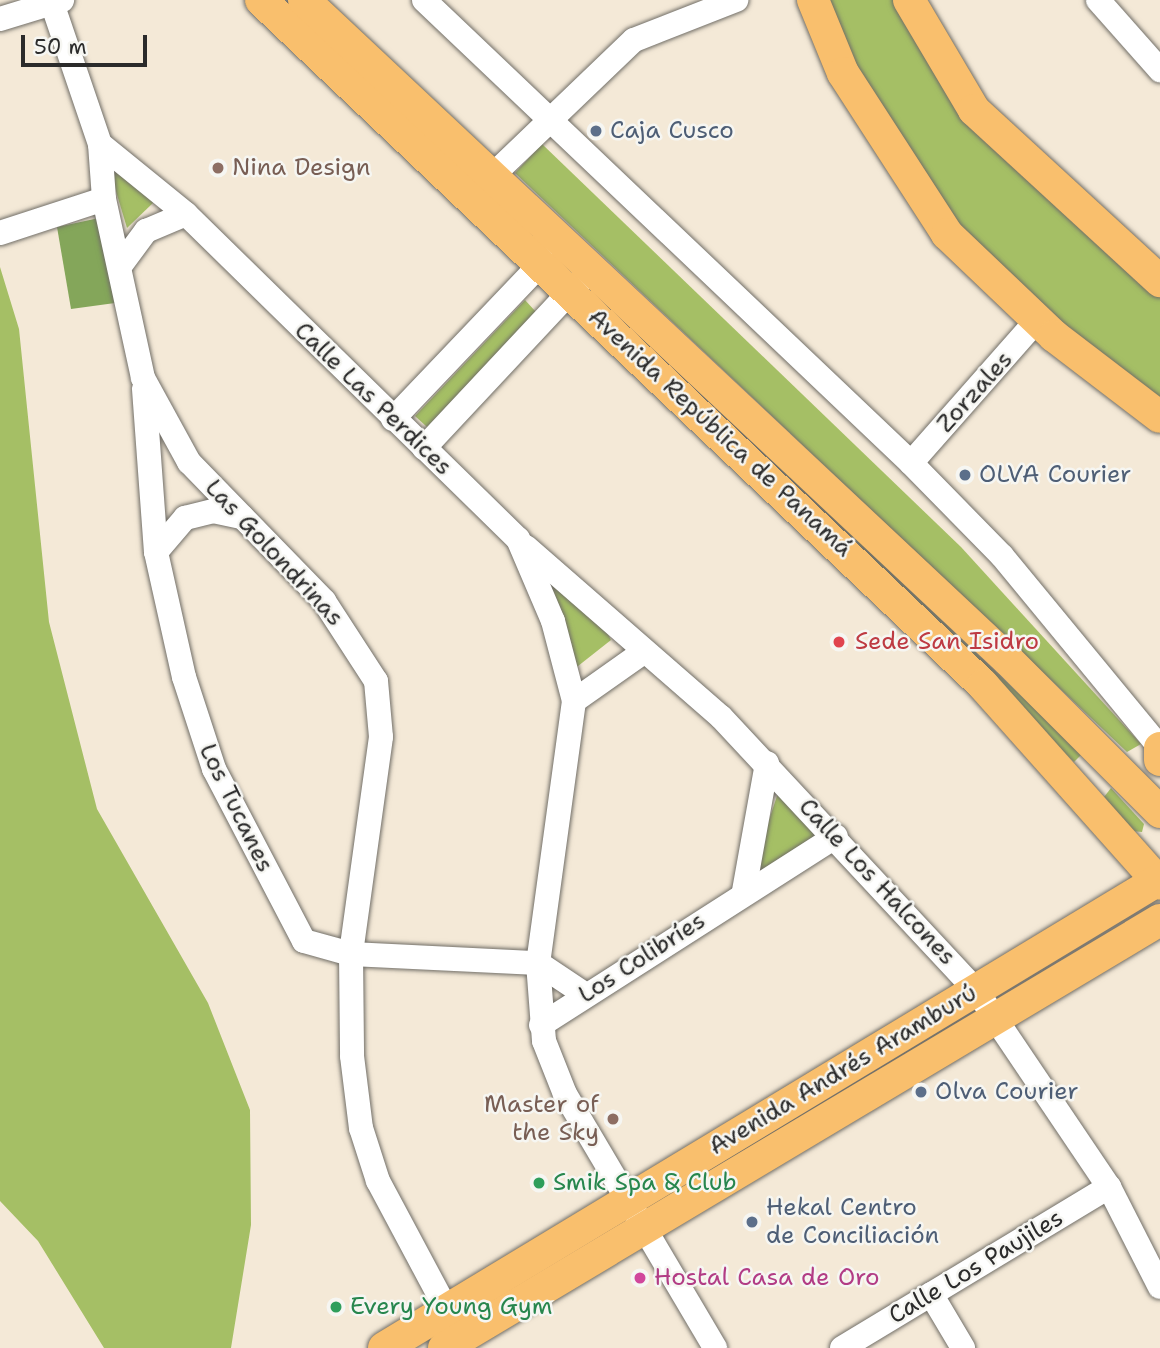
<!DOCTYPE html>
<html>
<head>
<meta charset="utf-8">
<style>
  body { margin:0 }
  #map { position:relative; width:1160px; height:1348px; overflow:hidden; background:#f4e9d7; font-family:"Shantell Sans",sans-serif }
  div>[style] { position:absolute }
  .green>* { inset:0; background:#a5bf65 }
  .forest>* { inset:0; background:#84a65a }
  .roads { filter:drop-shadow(0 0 2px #716e67) drop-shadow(0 0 2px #716e67) }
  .minor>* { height:24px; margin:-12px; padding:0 12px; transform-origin:12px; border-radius:12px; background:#fff }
  .major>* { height:32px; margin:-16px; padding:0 16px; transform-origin:16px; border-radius:16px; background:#f9bf6d }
  .dots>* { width:19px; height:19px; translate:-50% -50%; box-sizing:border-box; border:4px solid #f6f6f2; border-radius:50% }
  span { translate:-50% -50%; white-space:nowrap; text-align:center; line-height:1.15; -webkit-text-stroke:5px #f6f6f2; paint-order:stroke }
  .service-label { font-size:24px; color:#4e5e75 }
  .left { translate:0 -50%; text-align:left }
  .education-label { font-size:24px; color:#785e54 }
  .right { translate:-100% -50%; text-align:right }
  .street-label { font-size:24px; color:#2b2b2b }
  .health-label { font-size:24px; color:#be3a42 }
  .leisure-label { font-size:24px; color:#27864d }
  .hotel-label { font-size:24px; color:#b23c85 }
  .scale { position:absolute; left:21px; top:35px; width:126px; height:32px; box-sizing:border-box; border:4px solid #2b2b2b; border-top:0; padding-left:9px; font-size:21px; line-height:24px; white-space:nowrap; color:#2b2b2b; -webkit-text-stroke:5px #f6f6f2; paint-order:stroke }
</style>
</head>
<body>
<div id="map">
  <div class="green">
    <div style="clip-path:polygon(824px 0,895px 0,1160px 294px,1160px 405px,1059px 326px,957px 231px,836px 32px)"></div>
    <div style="clip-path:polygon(542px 144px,961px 547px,1141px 744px,1127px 752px,515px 173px)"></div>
    <div style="clip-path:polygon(112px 161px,154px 202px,127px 228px,109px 168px)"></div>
    <div style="clip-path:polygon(0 267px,19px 329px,49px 622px,97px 809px,208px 1003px,250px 1110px,251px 1225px,231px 1348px,104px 1348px,38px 1241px,0 1201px)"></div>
    <div style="clip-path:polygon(592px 287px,1082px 754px,1074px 762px,585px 294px)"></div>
    <div style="clip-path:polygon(525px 300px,536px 312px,427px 427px,415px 416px)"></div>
    <div style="clip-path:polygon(542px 576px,603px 625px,611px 640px,573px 670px,572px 645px)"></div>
    <div style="clip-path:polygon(1111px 788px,1144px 824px,1142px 832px,1132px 831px,1104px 797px)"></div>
    <div style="clip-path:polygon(778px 793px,822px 832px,760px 879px,753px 868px)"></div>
  </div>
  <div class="forest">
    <div style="clip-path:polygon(99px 218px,115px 303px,71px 309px,57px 227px)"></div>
  </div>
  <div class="roads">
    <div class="minor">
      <div style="left:424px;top:0;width:672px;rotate:43.55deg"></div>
      <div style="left:911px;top:463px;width:130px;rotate:45.6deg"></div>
      <div style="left:1002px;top:556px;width:249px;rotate:50.5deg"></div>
      <div style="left:1098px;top:0;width:94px;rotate:48.5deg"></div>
      <div style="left:52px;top:3px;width:149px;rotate:71.2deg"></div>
      <div style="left:100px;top:144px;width:55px;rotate:85.8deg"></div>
      <div style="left:104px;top:199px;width:183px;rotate:77.7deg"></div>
      <div style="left:143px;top:378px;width:96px;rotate:61.3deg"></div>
      <div style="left:189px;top:462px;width:194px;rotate:45.8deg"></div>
      <div style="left:324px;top:601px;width:95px;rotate:57deg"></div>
      <div style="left:376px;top:681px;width:56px;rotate:84.9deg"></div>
      <div style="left:381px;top:737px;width:219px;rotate:97.9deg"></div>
      <div style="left:351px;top:954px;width:102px;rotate:89.4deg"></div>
      <div style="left:352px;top:1056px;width:73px;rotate:82.9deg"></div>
      <div style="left:361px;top:1128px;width:56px;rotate:72.2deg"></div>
      <div style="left:378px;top:1181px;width:146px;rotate:61.9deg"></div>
      <div style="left:0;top:19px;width:65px;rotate:-17deg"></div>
      <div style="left:100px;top:144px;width:111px;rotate:39.1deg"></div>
      <div style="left:186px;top:214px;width:465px;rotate:44.4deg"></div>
      <div style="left:518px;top:539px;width:89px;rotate:66.9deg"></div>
      <div style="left:553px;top:621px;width:83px;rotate:75.3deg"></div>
      <div style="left:574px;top:701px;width:264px;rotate:97.8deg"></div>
      <div style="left:538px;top:963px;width:78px;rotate:85.6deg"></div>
      <div style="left:544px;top:1041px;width:57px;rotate:68.4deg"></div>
      <div style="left:565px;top:1094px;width:295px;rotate:59.4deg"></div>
      <div style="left:493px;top:175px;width:195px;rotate:-43.8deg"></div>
      <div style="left:634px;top:40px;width:110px;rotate:-21.4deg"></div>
      <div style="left:0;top:233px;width:109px;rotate:-18.1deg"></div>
      <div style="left:120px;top:266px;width:44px;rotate:-53.4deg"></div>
      <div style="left:146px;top:231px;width:43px;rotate:-23deg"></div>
      <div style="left:144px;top:389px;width:163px;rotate:85.8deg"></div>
      <div style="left:156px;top:552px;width:128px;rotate:77.4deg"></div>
      <div style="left:184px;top:677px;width:97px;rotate:71.9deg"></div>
      <div style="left:214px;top:769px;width:194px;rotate:62.4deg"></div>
      <div style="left:304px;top:941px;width:49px;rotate:15.5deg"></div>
      <div style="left:351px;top:954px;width:187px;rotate:2.8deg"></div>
      <div style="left:538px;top:963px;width:58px;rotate:33.7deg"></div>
      <div style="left:393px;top:419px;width:229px;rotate:-46.4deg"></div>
      <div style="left:424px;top:448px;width:230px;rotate:-46.9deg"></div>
      <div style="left:911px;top:463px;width:191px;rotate:-48.6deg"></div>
      <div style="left:526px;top:547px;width:259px;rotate:41.1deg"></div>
      <div style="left:721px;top:717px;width:374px;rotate:47deg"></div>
      <div style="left:976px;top:990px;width:238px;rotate:56deg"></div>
      <div style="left:1109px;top:1187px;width:112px;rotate:63deg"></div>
      <div style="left:156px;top:552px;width:45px;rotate:-49.5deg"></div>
      <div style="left:185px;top:518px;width:29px;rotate:-14deg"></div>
      <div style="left:213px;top:511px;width:30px;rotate:12deg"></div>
      <div style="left:574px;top:701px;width:83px;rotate:-35.2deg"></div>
      <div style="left:744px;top:891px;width:130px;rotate:-79.8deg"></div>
      <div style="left:541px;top:1025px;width:350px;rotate:-32.6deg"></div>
      <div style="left:931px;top:1294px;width:63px;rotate:59.3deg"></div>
      <div style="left:842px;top:1348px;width:312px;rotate:-31.1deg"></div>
    </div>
    <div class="major">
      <div style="left:261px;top:0;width:995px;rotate:43.49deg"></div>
      <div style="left:983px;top:685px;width:266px;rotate:48.3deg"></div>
      <div style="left:304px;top:0;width:965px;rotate:43.15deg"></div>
      <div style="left:1008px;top:660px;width:215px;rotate:45deg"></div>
      <div style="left:813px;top:0;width:79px;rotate:67.7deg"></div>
      <div style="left:843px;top:73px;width:192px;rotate:57.1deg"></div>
      <div style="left:947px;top:234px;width:148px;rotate:43.6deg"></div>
      <div style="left:1054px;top:336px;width:133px;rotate:37.4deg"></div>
      <div style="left:909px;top:0;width:128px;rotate:59.4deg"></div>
      <div style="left:974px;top:110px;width:253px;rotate:42.6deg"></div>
      <div style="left:1160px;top:748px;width:12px;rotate:90deg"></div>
      <div style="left:384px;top:1348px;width:907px;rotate:-31.15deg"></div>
      <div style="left:444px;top:1348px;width:834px;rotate:-30.87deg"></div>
    </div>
  </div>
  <div class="dots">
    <div style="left:596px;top:131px;background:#5c6f8a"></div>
    <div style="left:218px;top:168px;background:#8d6e63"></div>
    <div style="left:965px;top:475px;background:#5c6f8a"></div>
    <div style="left:839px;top:642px;background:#e0444e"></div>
    <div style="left:921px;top:1092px;background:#5c6f8a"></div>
    <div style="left:613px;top:1119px;background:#8d6e63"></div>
    <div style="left:539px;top:1183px;background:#2e9e5b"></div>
    <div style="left:752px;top:1222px;background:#5c6f8a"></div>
    <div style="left:640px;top:1278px;background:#d1479c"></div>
    <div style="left:336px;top:1307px;background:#2e9e5b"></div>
  </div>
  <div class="service-label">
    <span class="left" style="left:610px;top:131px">Caja Cusco</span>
    <span class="left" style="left:979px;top:475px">OLVA Courier</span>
    <span class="left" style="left:935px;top:1092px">Olva Courier</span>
    <span class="left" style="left:766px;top:1222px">Hekal Centro<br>de Conciliación</span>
  </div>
  <div class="education-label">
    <span class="left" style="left:232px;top:168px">Nina Design</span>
    <span class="right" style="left:599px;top:1119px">Master of<br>the Sky</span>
  </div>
  <div class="street-label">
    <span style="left:975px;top:392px;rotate:-48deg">Zorzales</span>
    <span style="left:373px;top:399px;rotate:44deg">Calle Las Perdices</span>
    <span style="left:720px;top:433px;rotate:43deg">Avenida República de Panamá</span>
    <span style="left:274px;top:553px;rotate:47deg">Las Golondrinas</span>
    <span style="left:236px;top:808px;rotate:64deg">Los Tucanes</span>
    <span style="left:877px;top:882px;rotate:47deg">Calle Los Halcones</span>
    <span style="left:642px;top:958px;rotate:-33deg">Los Colibríes</span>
    <span style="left:843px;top:1070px;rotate:-31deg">Avenida Andrés Aramburú</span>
    <span style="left:976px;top:1267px;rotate:-31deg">Calle Los Paujiles</span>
  </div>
  <div class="health-label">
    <span class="left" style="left:855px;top:642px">Sede San Isidro</span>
  </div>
  <div class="leisure-label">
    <span class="left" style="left:553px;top:1183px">Smik Spa &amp; Club</span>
    <span class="left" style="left:350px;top:1307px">Every Young Gym</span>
  </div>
  <div class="hotel-label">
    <span class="left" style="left:654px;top:1278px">Hostal Casa de Oro</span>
  </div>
  <div class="scale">50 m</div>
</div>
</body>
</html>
